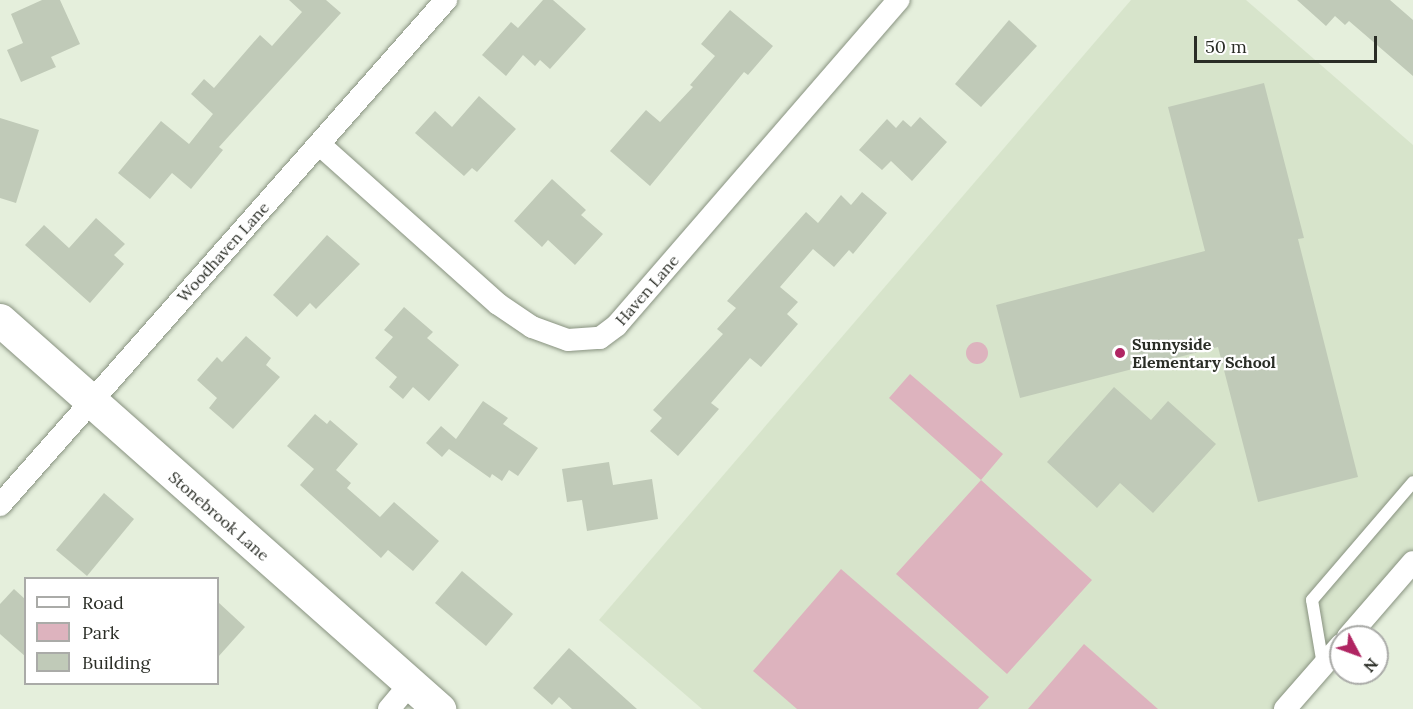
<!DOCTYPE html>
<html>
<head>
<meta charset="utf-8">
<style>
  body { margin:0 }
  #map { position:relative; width:1413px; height:709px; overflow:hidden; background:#e5efdc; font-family:Lora,serif }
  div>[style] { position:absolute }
  .built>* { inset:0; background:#d7e4cb }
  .green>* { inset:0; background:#ddb3be }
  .round { border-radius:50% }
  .building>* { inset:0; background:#c0cab8 }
  .roads { filter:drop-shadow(0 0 2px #889280) drop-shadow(0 0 2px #889280) }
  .lane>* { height:12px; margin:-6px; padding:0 6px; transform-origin:6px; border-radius:6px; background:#fff }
  .street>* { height:22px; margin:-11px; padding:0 11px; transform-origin:11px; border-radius:11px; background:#fff }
  .secondary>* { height:33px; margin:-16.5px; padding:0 16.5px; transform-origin:16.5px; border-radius:16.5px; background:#fff }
  .dots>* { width:16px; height:16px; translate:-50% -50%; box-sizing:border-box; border:3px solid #fff; border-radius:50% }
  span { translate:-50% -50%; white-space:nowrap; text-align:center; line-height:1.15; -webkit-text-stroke:4.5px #fff; paint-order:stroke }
  .street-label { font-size:16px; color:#2a2d26 }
  .poi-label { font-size:16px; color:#2a2d26; font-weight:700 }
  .left { translate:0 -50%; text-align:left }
  .legend { position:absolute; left:24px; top:577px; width:195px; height:108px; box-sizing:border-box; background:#fff; border:2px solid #aaaba8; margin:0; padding:8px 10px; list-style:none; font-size:18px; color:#2a2d26 }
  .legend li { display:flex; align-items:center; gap:12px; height:30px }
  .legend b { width:30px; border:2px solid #aaaba8 }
  .north { position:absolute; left:1329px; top:625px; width:60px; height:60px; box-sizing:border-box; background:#fff; border:2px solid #aaaba8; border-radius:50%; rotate:131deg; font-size:16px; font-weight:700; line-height:24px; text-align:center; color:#2a2d26 }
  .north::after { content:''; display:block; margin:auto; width:21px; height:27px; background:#b02562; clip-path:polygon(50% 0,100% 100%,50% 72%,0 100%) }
  .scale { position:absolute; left:1194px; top:36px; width:183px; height:27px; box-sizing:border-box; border:3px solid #2a2d26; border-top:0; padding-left:8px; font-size:18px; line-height:21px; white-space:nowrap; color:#2a2d26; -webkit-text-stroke:4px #fff; paint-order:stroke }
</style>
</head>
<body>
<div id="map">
  <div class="built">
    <div style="clip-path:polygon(1131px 0,1246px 0,1413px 145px,1413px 561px,1284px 709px,702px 709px,599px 620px)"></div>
  </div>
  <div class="green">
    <div class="round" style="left:966px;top:342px;width:22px;height:22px"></div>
    <div style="clip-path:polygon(910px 374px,1003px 454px,981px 480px,1092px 580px,1007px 674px,896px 574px,981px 480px,889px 398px)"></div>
    <div style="clip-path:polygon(841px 569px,989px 697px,978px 709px,797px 709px,753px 671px)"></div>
    <div style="clip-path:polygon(1084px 644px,1158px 709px,1028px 709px)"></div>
  </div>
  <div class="building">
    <div style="clip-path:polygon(42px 0,60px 0,80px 44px,51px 57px,56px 67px,21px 82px,7px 50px,23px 43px,11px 14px)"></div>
    <div style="clip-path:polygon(289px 0,326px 0,341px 13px,219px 147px,223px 150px,191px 189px,172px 173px,150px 199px,118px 173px,161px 121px,189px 144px,213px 114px,191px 94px,204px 79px,214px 88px,260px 35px,272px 46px,302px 12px)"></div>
    <div style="clip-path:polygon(543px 0,553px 0,586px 29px,550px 69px,540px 60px,535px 66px,523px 55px,506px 76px,482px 55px,511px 22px,518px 28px)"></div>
    <div style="clip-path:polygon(1297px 0,1390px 0,1413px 20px,1413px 76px,1349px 21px,1345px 25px,1335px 16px,1326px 26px)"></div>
    <div style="clip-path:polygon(730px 10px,773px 46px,748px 75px,744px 72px,650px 186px,610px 151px,646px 110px,660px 122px,693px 87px,690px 85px,715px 56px,701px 44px)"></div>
    <div style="clip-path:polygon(1009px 20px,1037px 46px,981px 107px,955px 84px)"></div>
    <div style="clip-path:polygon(1264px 83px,1304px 238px,1298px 239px,1358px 477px,1258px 502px,1218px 347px,1020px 398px,996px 305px,1205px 251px,1168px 107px)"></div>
    <div style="clip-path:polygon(479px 96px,516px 129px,477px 172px,472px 168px,464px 176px,415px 133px,435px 111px,452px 127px)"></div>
    <div style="clip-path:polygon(920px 117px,947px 142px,912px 181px,891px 161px,882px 170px,859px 150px,887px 119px,896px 128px,903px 120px,911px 127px)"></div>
    <div style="clip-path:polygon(0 118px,39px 130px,16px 203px,0 198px)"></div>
    <div style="clip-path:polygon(552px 179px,586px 210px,581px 215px,603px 234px,575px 265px,548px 240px,542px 247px,514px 221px)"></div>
    <div style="clip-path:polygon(862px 192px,887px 213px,853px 254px,849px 250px,834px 267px,813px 249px,780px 287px,798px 302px,787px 314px,798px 324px,761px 367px,750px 358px,711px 403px,719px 409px,678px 456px,650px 431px,662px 418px,653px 410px,723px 334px,717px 329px,736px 308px,727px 301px,806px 212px,818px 223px,841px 195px,851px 205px)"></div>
    <div style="clip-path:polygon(96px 218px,125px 244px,114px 255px,124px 264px,90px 303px,25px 245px,44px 225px,69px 248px)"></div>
    <div style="clip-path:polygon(327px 235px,360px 264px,316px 309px,310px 303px,297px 317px,273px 295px)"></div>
    <div style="clip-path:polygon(404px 307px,433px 332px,427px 338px,459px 365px,429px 401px,413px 387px,403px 399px,389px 387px,397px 377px,375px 358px,393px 337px,384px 330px)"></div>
    <div style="clip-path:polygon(246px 336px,271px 358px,266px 365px,280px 377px,233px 429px,209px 408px,217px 398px,197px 380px,217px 357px,222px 362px)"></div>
    <div style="clip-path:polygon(1114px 387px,1151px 420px,1168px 401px,1216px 444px,1153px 513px,1120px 483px,1097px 508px,1047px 462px)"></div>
    <div style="clip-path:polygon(483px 401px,508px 418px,503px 424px,538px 448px,518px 476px,509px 470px,502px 481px,492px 474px,490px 478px,449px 449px,442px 457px,426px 443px,441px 426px,456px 439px)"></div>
    <div style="clip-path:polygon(315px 414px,327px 424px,330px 420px,358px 444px,336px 470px,351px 483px,347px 488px,380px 517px,394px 502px,439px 541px,413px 571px,388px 550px,381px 558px,300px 485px,314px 469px,287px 446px)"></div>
    <div style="clip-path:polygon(609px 462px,613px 485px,652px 479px,658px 519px,587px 531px,582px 500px,567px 502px,562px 469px)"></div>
    <div style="clip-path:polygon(104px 493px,134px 519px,87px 576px,56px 550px)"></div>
    <div style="clip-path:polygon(462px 571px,513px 614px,486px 646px,435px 603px)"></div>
    <div style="clip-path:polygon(14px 589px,26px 600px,26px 657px,0 634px,0 604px)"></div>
    <div style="clip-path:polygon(218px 602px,245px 627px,218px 657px)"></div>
    <div style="clip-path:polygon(569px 648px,637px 709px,572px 709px,559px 697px,552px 705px,533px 688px)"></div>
  </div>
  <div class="roads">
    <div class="lane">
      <div style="left:1323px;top:665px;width:66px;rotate:-99.6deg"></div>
      <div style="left:1312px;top:600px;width:155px;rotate:-49.4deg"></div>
    </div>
    <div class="street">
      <div style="left:319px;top:144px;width:240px;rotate:41.8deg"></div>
      <div style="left:498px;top:304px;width:41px;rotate:34.1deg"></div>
      <div style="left:532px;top:327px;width:38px;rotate:20deg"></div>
      <div style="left:568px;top:340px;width:32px;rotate:-4deg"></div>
      <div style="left:600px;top:338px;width:21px;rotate:-37deg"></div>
      <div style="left:617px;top:325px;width:430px;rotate:-49.1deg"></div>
      <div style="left:0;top:505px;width:674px;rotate:-48.55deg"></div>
      <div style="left:1348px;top:637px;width:99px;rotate:-49.1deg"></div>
      <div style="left:389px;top:709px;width:33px;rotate:-50deg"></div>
      <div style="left:1285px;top:709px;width:85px;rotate:-48.8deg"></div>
    </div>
    <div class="secondary">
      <div style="left:0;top:320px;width:587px;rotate:41.54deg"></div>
    </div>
  </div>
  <div class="dots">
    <div style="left:1120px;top:353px;background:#b02562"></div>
  </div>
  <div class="street-label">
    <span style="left:223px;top:252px;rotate:-48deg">Woodhaven Lane</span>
    <span style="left:647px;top:290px;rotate:-49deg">Haven Lane</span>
    <span style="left:219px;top:516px;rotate:41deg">Stonebrook Lane</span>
  </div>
  <div class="poi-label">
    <span class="left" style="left:1132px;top:353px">Sunnyside<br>Elementary School</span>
  </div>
  <ul class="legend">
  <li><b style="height:8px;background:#fff"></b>Road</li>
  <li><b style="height:16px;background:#ddb3be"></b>Park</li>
  <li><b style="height:16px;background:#c0cab8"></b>Building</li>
  </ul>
  <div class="north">N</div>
  <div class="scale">50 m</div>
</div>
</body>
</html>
